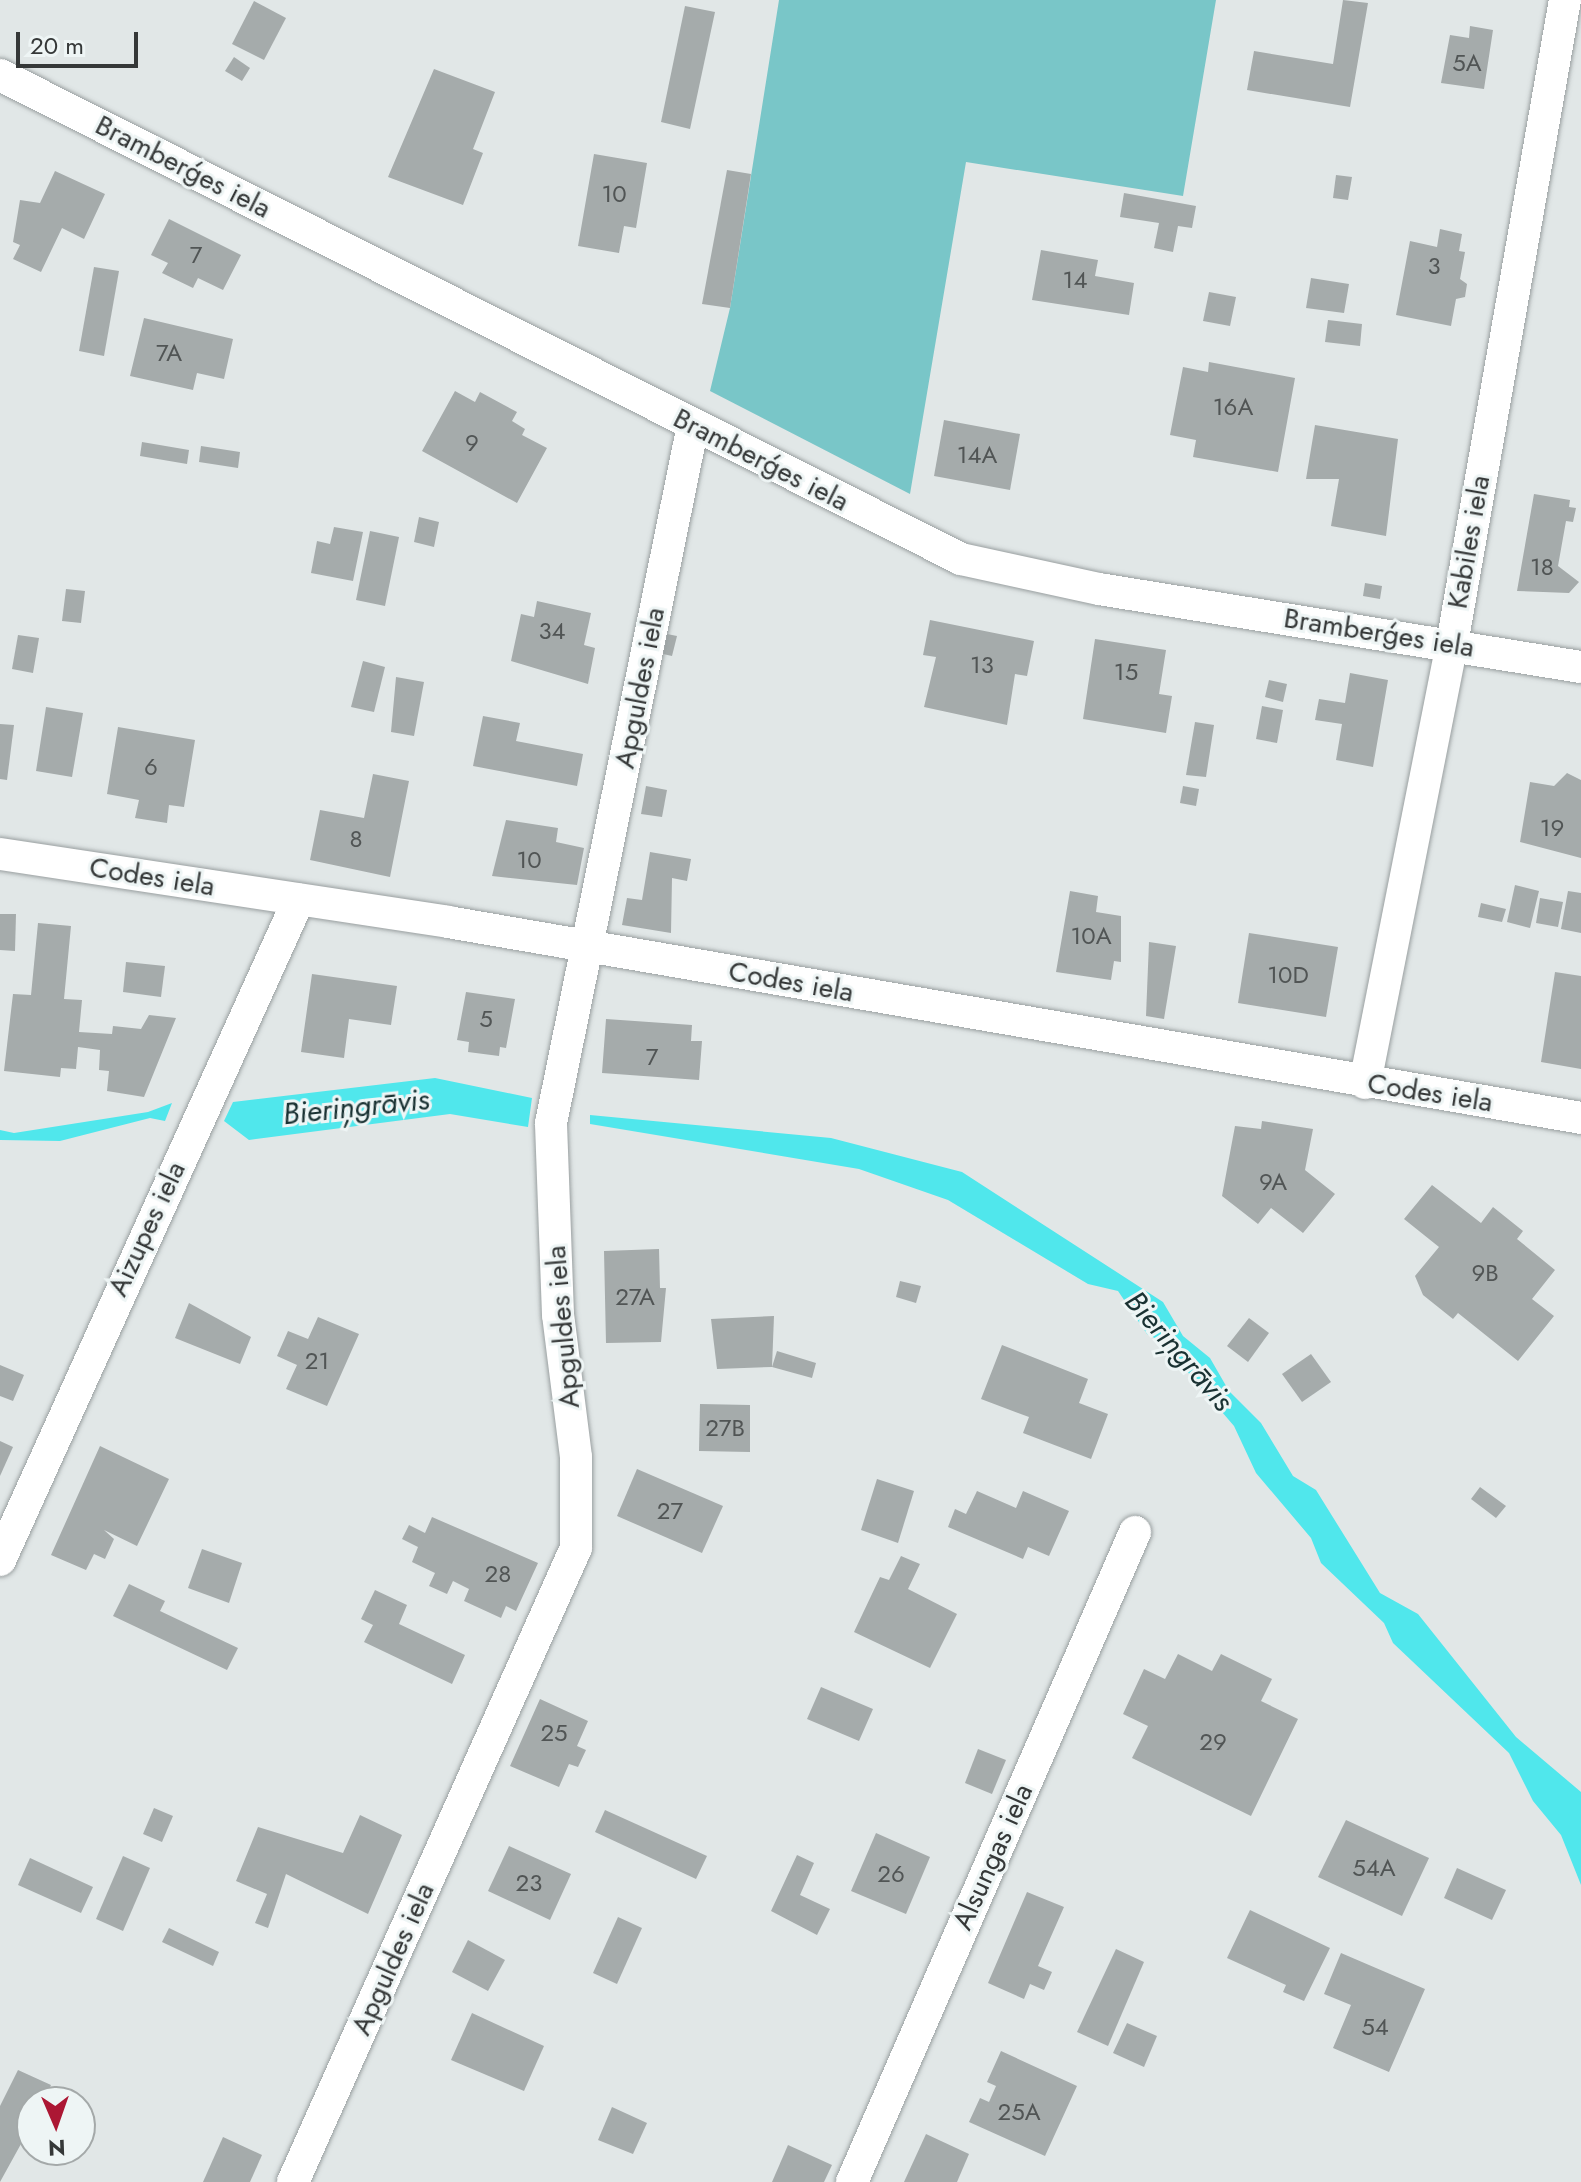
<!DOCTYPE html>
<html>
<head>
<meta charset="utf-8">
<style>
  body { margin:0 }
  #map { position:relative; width:1581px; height:2182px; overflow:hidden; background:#e1e7e7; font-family:Jost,sans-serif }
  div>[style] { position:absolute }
  .green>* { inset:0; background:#79c6c8 }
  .water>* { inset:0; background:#50e7ec }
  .building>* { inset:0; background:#a5abab }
  .roads { filter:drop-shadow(0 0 2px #999fa0) drop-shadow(0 0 2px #999fa0) }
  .street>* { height:32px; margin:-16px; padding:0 16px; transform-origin:16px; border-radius:16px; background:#fff }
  span { translate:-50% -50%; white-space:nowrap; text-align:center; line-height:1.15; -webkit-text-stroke:6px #eef5f5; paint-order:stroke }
  .number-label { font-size:24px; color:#515555 }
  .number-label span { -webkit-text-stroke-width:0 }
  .street-label { font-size:28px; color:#353838 }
  .water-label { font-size:30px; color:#193132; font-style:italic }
  .north { position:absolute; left:16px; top:2086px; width:80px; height:80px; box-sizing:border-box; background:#eef5f5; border:2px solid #a4a9a9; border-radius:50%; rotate:178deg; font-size:22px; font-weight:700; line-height:32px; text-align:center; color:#353838 }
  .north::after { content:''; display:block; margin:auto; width:28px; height:36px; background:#ac1734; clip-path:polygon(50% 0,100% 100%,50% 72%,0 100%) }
  .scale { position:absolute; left:16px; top:32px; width:122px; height:36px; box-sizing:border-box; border:4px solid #353838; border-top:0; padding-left:10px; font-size:24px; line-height:28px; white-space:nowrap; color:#353838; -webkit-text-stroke:6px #eef5f5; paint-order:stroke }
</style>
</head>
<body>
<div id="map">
  <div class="green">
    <div style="clip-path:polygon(779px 0,1216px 0,1183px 196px,966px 162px,910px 494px,710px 391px,730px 308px)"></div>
  </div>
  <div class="water">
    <div style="clip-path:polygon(435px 1078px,532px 1098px,528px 1127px,450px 1114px,249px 1140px,224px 1121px,233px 1102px)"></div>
    <div style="clip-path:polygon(172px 1103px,165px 1121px,150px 1118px,60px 1141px,0 1140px,0 1130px,14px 1133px,148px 1112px)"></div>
    <div style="clip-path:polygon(590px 1115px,831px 1138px,962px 1172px,1163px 1302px,1183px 1336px,1210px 1358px,1229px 1391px,1261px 1423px,1293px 1476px,1316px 1490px,1380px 1593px,1418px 1614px,1516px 1737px,1581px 1792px,1581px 1885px,1561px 1835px,1533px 1801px,1509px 1753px,1393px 1643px,1384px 1623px,1321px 1563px,1311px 1538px,1256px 1473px,1234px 1426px,1162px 1342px,1147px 1334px,1118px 1291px,1088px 1284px,948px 1200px,859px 1169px,590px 1124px)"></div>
  </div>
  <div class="building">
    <div style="clip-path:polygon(1343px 0,1368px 3px,1350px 107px,1247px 90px,1254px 51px,1333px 64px)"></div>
    <div style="clip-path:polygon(254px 1px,286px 18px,264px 60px,232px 44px)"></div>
    <div style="clip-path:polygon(685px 6px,715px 12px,690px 129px,661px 122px)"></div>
    <div style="clip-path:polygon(1470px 26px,1493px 30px,1484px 89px,1441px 83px,1450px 35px,1469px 38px)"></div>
    <div style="clip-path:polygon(234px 57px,250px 68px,242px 81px,225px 71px)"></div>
    <div style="clip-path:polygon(434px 69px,495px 92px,473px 149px,483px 153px,463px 205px,388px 177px)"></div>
    <div style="clip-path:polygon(594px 154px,647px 163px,636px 228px,624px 226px,619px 253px,578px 246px)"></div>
    <div style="clip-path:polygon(727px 170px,751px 174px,730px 308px,702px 304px)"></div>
    <div style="clip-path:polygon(55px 171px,105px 194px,84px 239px,62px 228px,41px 272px,13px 259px,20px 245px,13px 242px,20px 200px,40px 203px)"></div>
    <div style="clip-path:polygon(1336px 175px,1352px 177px,1348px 200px,1333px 198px)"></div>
    <div style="clip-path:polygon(1124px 193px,1196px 206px,1192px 228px,1178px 226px,1173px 252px,1154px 248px,1159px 223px,1120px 217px)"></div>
    <div style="clip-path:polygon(169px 219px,241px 255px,223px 290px,198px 278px,193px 288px,162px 273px,168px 263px,151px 255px)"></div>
    <div style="clip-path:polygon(1440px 229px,1462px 234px,1459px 251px,1465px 252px,1460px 279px,1467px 284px,1465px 297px,1456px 299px,1451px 326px,1396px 315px,1410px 241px,1437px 247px)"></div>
    <div style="clip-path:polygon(1041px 250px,1098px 260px,1095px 276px,1134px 283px,1129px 315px,1032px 300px)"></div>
    <div style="clip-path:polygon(94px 267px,119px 271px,104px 356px,79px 351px)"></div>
    <div style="clip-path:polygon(1311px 278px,1349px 284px,1344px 313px,1306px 308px)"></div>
    <div style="clip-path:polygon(1209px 292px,1236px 297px,1230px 326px,1203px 321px)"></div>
    <div style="clip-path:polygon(144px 318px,233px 339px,224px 379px,197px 373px,193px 390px,130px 376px)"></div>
    <div style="clip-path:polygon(1328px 320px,1362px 324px,1360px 346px,1325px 342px)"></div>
    <div style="clip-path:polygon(1209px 362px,1295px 378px,1278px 472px,1193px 457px,1196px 440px,1170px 435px,1183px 367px,1208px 372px)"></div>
    <div style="clip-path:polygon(455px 391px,475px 402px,480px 392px,517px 412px,512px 421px,525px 429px,522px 435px,547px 448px,517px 503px,422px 451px)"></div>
    <div style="clip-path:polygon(944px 420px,1020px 434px,1010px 490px,934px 476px)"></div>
    <div style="clip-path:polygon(1315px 425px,1398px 439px,1386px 536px,1331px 526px,1339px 479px,1306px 479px)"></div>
    <div style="clip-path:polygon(142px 442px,189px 450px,187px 464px,140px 456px)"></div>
    <div style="clip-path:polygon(201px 446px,240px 452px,238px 468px,199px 462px)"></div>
    <div style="clip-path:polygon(1534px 494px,1570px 500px,1569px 507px,1576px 508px,1573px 522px,1566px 521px,1558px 566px,1579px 582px,1569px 593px,1517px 591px)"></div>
    <div style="clip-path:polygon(419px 517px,439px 522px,434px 547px,414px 542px)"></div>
    <div style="clip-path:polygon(334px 527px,363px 532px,353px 581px,311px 573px,317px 541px,330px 544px)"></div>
    <div style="clip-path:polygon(370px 531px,399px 537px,385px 606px,356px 600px)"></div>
    <div style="clip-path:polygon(1365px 583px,1382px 586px,1380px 599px,1363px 596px)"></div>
    <div style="clip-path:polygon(66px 589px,85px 591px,81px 623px,62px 621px)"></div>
    <div style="clip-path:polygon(537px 601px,591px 613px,584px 645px,595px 648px,588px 684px,511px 661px,521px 614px,534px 617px)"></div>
    <div style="clip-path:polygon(930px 620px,1034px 641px,1027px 676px,1015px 674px,1007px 725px,924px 707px,936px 657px,923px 655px)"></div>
    <div style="clip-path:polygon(667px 634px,677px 636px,672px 656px,663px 654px)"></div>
    <div style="clip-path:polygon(18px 635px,39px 638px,33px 673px,12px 669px)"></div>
    <div style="clip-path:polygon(1095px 639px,1166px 650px,1159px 694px,1172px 696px,1166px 733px,1083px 719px)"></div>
    <div style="clip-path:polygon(363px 661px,385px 667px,374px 712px,351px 707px)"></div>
    <div style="clip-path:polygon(1350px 673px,1388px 680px,1373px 767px,1336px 760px,1342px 724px,1315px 720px,1319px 699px,1345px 703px)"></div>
    <div style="clip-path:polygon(396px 677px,424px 682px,414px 736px,391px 732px)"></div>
    <div style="clip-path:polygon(1269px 680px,1287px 684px,1283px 702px,1265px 697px)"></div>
    <div style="clip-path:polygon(1262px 706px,1283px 710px,1277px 743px,1256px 739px)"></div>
    <div style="clip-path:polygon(46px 707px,83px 713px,72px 777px,36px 771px)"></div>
    <div style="clip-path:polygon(483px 716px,520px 723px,516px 741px,583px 754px,577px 786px,473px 766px)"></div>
    <div style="clip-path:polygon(1195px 722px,1214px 725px,1206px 777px,1186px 775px)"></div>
    <div style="clip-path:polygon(0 724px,14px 725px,7px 780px,0 779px)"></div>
    <div style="clip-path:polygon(118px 727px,195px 740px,184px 807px,169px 805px,167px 823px,135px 818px,139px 800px,107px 794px)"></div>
    <div style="clip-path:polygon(1567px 773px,1581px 780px,1581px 858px,1520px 842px,1530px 782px,1554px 786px)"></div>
    <div style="clip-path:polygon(373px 774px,409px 781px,390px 877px,310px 860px,320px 810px,364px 818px)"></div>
    <div style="clip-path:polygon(646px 786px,667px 790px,662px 817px,641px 814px)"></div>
    <div style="clip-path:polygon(1183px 786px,1199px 789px,1196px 806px,1180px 803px)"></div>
    <div style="clip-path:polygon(506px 820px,558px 828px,556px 842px,584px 848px,577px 885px,492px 876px)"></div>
    <div style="clip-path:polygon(650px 852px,691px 859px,687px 881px,672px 878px,671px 933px,622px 925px,627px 898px,642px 900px)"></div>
    <div style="clip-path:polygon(1515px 885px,1539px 891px,1530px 928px,1507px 922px)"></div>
    <div style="clip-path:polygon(1070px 891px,1098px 896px,1096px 912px,1121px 916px,1121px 962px,1114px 961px,1111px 980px,1056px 972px)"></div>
    <div style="clip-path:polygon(1568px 891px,1581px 893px,1581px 933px,1561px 929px)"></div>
    <div style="clip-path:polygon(1540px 898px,1563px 902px,1558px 927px,1536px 923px)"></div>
    <div style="clip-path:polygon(1481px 903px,1506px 909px,1502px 922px,1478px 917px)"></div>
    <div style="clip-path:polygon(0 914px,16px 914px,15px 951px,0 950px)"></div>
    <div style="clip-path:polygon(38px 923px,71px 926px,64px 999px,82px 1000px,79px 1032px,112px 1034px,113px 1026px,141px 1029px,149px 1015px,176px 1018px,144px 1097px,107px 1091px,109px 1071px,99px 1070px,100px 1050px,78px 1047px,76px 1069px,61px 1068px,60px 1077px,4px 1071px,13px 994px,31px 995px)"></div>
    <div style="clip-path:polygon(1249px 933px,1338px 947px,1326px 1017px,1238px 1003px)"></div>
    <div style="clip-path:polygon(1149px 942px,1176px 946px,1164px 1019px,1146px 1016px)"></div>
    <div style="clip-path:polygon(126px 962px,165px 966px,161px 997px,123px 992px)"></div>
    <div style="clip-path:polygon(1555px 972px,1581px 976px,1581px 1069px,1541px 1062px)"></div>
    <div style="clip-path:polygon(312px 974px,397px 986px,391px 1025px,349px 1019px,344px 1058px,301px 1052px)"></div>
    <div style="clip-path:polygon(466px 992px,515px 999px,506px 1048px,500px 1047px,499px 1056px,468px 1052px,469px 1042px,457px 1040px)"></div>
    <div style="clip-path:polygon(606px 1019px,692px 1025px,691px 1041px,702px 1041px,699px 1080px,602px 1073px)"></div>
    <div style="clip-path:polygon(1262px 1121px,1313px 1129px,1305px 1170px,1335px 1194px,1303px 1233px,1271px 1208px,1258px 1224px,1222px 1196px,1235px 1126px,1261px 1129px)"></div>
    <div style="clip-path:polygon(1432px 1185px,1481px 1223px,1493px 1207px,1523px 1231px,1517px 1239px,1555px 1270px,1532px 1299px,1554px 1316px,1518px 1361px,1458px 1313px,1453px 1319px,1423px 1295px,1415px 1276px,1439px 1247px,1404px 1219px)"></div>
    <div style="clip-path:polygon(659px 1249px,660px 1288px,666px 1288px,661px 1342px,606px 1343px,604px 1251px)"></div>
    <div style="clip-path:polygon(900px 1281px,921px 1286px,916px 1303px,896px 1297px)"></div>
    <div style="clip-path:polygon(189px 1303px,251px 1337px,240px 1364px,175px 1338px)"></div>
    <div style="clip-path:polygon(774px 1316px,772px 1367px,717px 1369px,711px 1319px)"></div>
    <div style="clip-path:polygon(318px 1317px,359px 1334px,327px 1406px,286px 1389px,297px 1365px,277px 1356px,288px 1331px,308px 1339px)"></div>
    <div style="clip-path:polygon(1249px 1318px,1269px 1333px,1248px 1362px,1227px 1346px)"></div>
    <div style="clip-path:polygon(1002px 1345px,1088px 1379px,1079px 1403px,1108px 1414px,1091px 1459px,1023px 1433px,1029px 1417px,981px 1399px)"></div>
    <div style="clip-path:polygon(777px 1351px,816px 1363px,812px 1378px,772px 1367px)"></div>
    <div style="clip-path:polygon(1311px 1354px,1331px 1382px,1302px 1402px,1282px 1374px)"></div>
    <div style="clip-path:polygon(0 1365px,24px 1375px,13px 1401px,0 1396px)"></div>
    <div style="clip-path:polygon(700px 1404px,750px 1405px,750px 1452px,699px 1451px)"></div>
    <div style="clip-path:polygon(0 1441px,13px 1447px,0 1476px)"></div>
    <div style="clip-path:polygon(100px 1446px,169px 1479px,137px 1546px,104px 1530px,114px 1539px,105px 1559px,94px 1554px,86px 1570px,51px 1555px)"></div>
    <div style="clip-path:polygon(637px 1469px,723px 1506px,702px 1553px,617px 1516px)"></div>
    <div style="clip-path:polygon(877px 1479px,914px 1491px,898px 1543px,861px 1530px)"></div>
    <div style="clip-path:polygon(1480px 1487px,1506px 1506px,1496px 1518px,1471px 1499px)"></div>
    <div style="clip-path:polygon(977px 1491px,1016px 1508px,1023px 1491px,1069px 1511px,1049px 1556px,1028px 1547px,1023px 1559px,948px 1527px,955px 1509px,966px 1514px)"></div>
    <div style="clip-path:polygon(432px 1517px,538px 1563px,516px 1611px,506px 1606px,501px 1618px,464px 1601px,469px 1589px,453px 1581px,447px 1594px,429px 1586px,435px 1573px,412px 1562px,418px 1547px,402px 1539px,409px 1525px,425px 1533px)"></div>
    <div style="clip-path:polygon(202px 1549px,242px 1563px,229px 1603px,188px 1588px)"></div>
    <div style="clip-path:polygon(901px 1556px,920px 1564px,908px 1589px,957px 1614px,930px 1668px,854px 1632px,880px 1577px,889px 1580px)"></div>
    <div style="clip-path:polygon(129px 1584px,165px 1601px,160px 1611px,238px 1648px,227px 1670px,113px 1616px)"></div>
    <div style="clip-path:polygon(375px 1590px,407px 1605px,399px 1624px,465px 1655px,452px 1684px,364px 1642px,373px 1625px,361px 1619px)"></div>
    <div style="clip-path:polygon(1178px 1654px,1212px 1671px,1221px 1654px,1272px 1679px,1261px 1701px,1298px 1719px,1251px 1816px,1132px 1758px,1148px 1726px,1123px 1714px,1144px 1669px,1165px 1679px)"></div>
    <div style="clip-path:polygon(821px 1687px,873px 1709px,859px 1741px,807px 1719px)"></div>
    <div style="clip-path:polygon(540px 1699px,588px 1721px,577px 1746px,586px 1750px,578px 1767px,569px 1764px,559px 1787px,510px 1766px)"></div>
    <div style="clip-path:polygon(978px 1749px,1006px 1760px,992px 1794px,965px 1783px)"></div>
    <div style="clip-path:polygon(154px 1808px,173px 1816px,162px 1842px,143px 1834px)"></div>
    <div style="clip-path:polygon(605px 1810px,707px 1856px,696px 1879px,595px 1832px)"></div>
    <div style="clip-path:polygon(360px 1815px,402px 1835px,368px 1914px,286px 1874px,268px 1928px,255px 1923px,267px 1894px,236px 1881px,258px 1827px,343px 1853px)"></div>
    <div style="clip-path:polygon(1346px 1820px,1429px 1858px,1402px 1916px,1318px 1877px)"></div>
    <div style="clip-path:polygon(876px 1833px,930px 1857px,906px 1914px,851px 1891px)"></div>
    <div style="clip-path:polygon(509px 1846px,571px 1874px,550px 1920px,488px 1891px)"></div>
    <div style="clip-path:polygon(797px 1855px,814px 1863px,800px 1895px,830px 1909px,817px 1935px,771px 1911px)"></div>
    <div style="clip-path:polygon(123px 1856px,150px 1868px,123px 1931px,96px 1919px)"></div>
    <div style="clip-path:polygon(30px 1858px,93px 1887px,81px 1913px,18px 1885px)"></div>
    <div style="clip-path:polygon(1457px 1868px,1506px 1890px,1492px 1920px,1444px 1898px)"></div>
    <div style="clip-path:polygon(1027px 1892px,1064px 1907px,1038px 1966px,1052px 1972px,1044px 1990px,1030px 1984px,1024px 1999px,988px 1983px)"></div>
    <div style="clip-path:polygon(1250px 1910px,1330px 1948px,1304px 2001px,1283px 1992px,1286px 1985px,1227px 1958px)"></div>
    <div style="clip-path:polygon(618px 1917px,642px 1928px,617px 1984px,593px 1973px)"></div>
    <div style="clip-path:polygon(169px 1928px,219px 1952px,213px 1966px,162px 1942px)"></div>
    <div style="clip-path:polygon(468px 1940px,505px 1960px,488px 1991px,452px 1972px)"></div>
    <div style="clip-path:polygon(1116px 1949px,1144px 1962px,1108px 2046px,1077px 2032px)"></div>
    <div style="clip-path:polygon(1341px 1953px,1425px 1989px,1389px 2072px,1333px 2048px,1351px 2005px,1324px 1994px)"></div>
    <div style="clip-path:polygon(472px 2013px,544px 2046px,524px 2091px,451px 2060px)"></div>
    <div style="clip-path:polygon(1127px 2023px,1157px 2036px,1144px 2067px,1113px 2053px)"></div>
    <div style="clip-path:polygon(1001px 2051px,1077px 2086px,1045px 2156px,969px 2122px,980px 2098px,989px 2102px,996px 2086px,987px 2082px)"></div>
    <div style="clip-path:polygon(18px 2070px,51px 2085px,43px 2102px,32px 2102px,32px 2124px,0 2182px,0 2106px)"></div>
    <div style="clip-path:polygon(612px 2107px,647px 2123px,633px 2154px,598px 2140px)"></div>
    <div style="clip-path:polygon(926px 2134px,969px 2154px,957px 2182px,904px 2182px)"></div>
    <div style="clip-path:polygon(223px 2137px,262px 2155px,250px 2182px,203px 2182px)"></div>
    <div style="clip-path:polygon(788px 2145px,832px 2165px,824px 2182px,772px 2182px)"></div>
  </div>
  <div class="roads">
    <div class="street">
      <div style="left:0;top:75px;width:1076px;rotate:26.73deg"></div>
      <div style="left:961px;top:559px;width:141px;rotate:12.3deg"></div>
      <div style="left:1099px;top:589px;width:488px;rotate:9.2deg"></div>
      <div style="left:0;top:854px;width:453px;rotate:8.6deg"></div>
      <div style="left:448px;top:922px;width:1150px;rotate:9.81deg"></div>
      <div style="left:1365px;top:1083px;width:448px;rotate:-78.8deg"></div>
      <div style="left:1452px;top:644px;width:654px;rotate:-80.05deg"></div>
      <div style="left:0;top:1560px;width:725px;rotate:-65.66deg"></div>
      <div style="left:293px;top:2182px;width:694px;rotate:-65.95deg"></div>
      <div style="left:576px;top:1548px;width:91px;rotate:-90deg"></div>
      <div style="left:576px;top:1457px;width:143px;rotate:-97.2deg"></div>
      <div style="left:558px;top:1315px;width:192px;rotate:-92.1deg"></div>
      <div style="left:551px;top:1123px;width:712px;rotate:-78.5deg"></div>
      <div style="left:852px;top:2182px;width:709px;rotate:-66.47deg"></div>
    </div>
  </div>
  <div class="number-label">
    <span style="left:1467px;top:63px">5A</span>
    <span style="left:614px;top:194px">10</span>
    <span style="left:196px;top:255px">7</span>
    <span style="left:1434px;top:266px">3</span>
    <span style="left:1075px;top:280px">14</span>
    <span style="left:169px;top:353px">7A</span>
    <span style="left:1233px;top:407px">16A</span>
    <span style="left:472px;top:443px">9</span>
    <span style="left:977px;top:455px">14A</span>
    <span style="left:1542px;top:567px">18</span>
    <span style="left:552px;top:631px">34</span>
    <span style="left:982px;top:665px">13</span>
    <span style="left:1126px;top:672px">15</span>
    <span style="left:151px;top:767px">6</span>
    <span style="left:1552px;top:828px">19</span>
    <span style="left:356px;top:839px">8</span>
    <span style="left:529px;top:860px">10</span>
    <span style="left:1091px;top:936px">10A</span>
    <span style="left:1288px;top:975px">10D</span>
    <span style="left:486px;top:1019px">5</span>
    <span style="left:652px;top:1057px">7</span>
    <span style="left:1273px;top:1182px">9A</span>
    <span style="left:1485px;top:1273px">9B</span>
    <span style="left:635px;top:1297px">27A</span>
    <span style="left:317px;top:1361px">21</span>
    <span style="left:725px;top:1428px">27B</span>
    <span style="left:670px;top:1511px">27</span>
    <span style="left:498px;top:1574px">28</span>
    <span style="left:554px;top:1733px">25</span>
    <span style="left:1213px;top:1742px">29</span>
    <span style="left:1374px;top:1868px">54A</span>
    <span style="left:891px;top:1874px">26</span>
    <span style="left:529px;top:1883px">23</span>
    <span style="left:1375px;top:2027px">54</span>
    <span style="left:1019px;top:2112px">25A</span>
  </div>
  <div class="street-label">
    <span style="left:183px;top:167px;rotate:27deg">Bramberģes iela</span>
    <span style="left:761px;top:460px;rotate:27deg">Bramberģes iela</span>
    <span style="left:1469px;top:542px;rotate:-80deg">Kabiles iela</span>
    <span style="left:1379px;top:633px;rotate:9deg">Bramberģes iela</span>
    <span style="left:640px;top:688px;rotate:-79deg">Apguldes iela</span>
    <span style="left:152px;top:877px;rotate:9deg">Codes iela</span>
    <span style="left:791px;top:982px;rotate:10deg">Codes iela</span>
    <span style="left:1430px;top:1093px;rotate:9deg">Codes iela</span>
    <span style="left:147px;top:1229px;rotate:-65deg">Aizupes iela</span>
    <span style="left:563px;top:1327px;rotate:-95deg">Apguldes iela</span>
    <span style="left:993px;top:1857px;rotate:-66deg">Alsungas iela</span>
    <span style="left:393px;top:1959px;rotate:-66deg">Apguldes iela</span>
  </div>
  <div class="water-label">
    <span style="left:356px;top:1107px;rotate:-6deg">Bieriņgrāvis</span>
    <span style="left:1179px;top:1351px;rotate:49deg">Bieriņgrāvis</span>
  </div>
  <div class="north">N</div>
  <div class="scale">20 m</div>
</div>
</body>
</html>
